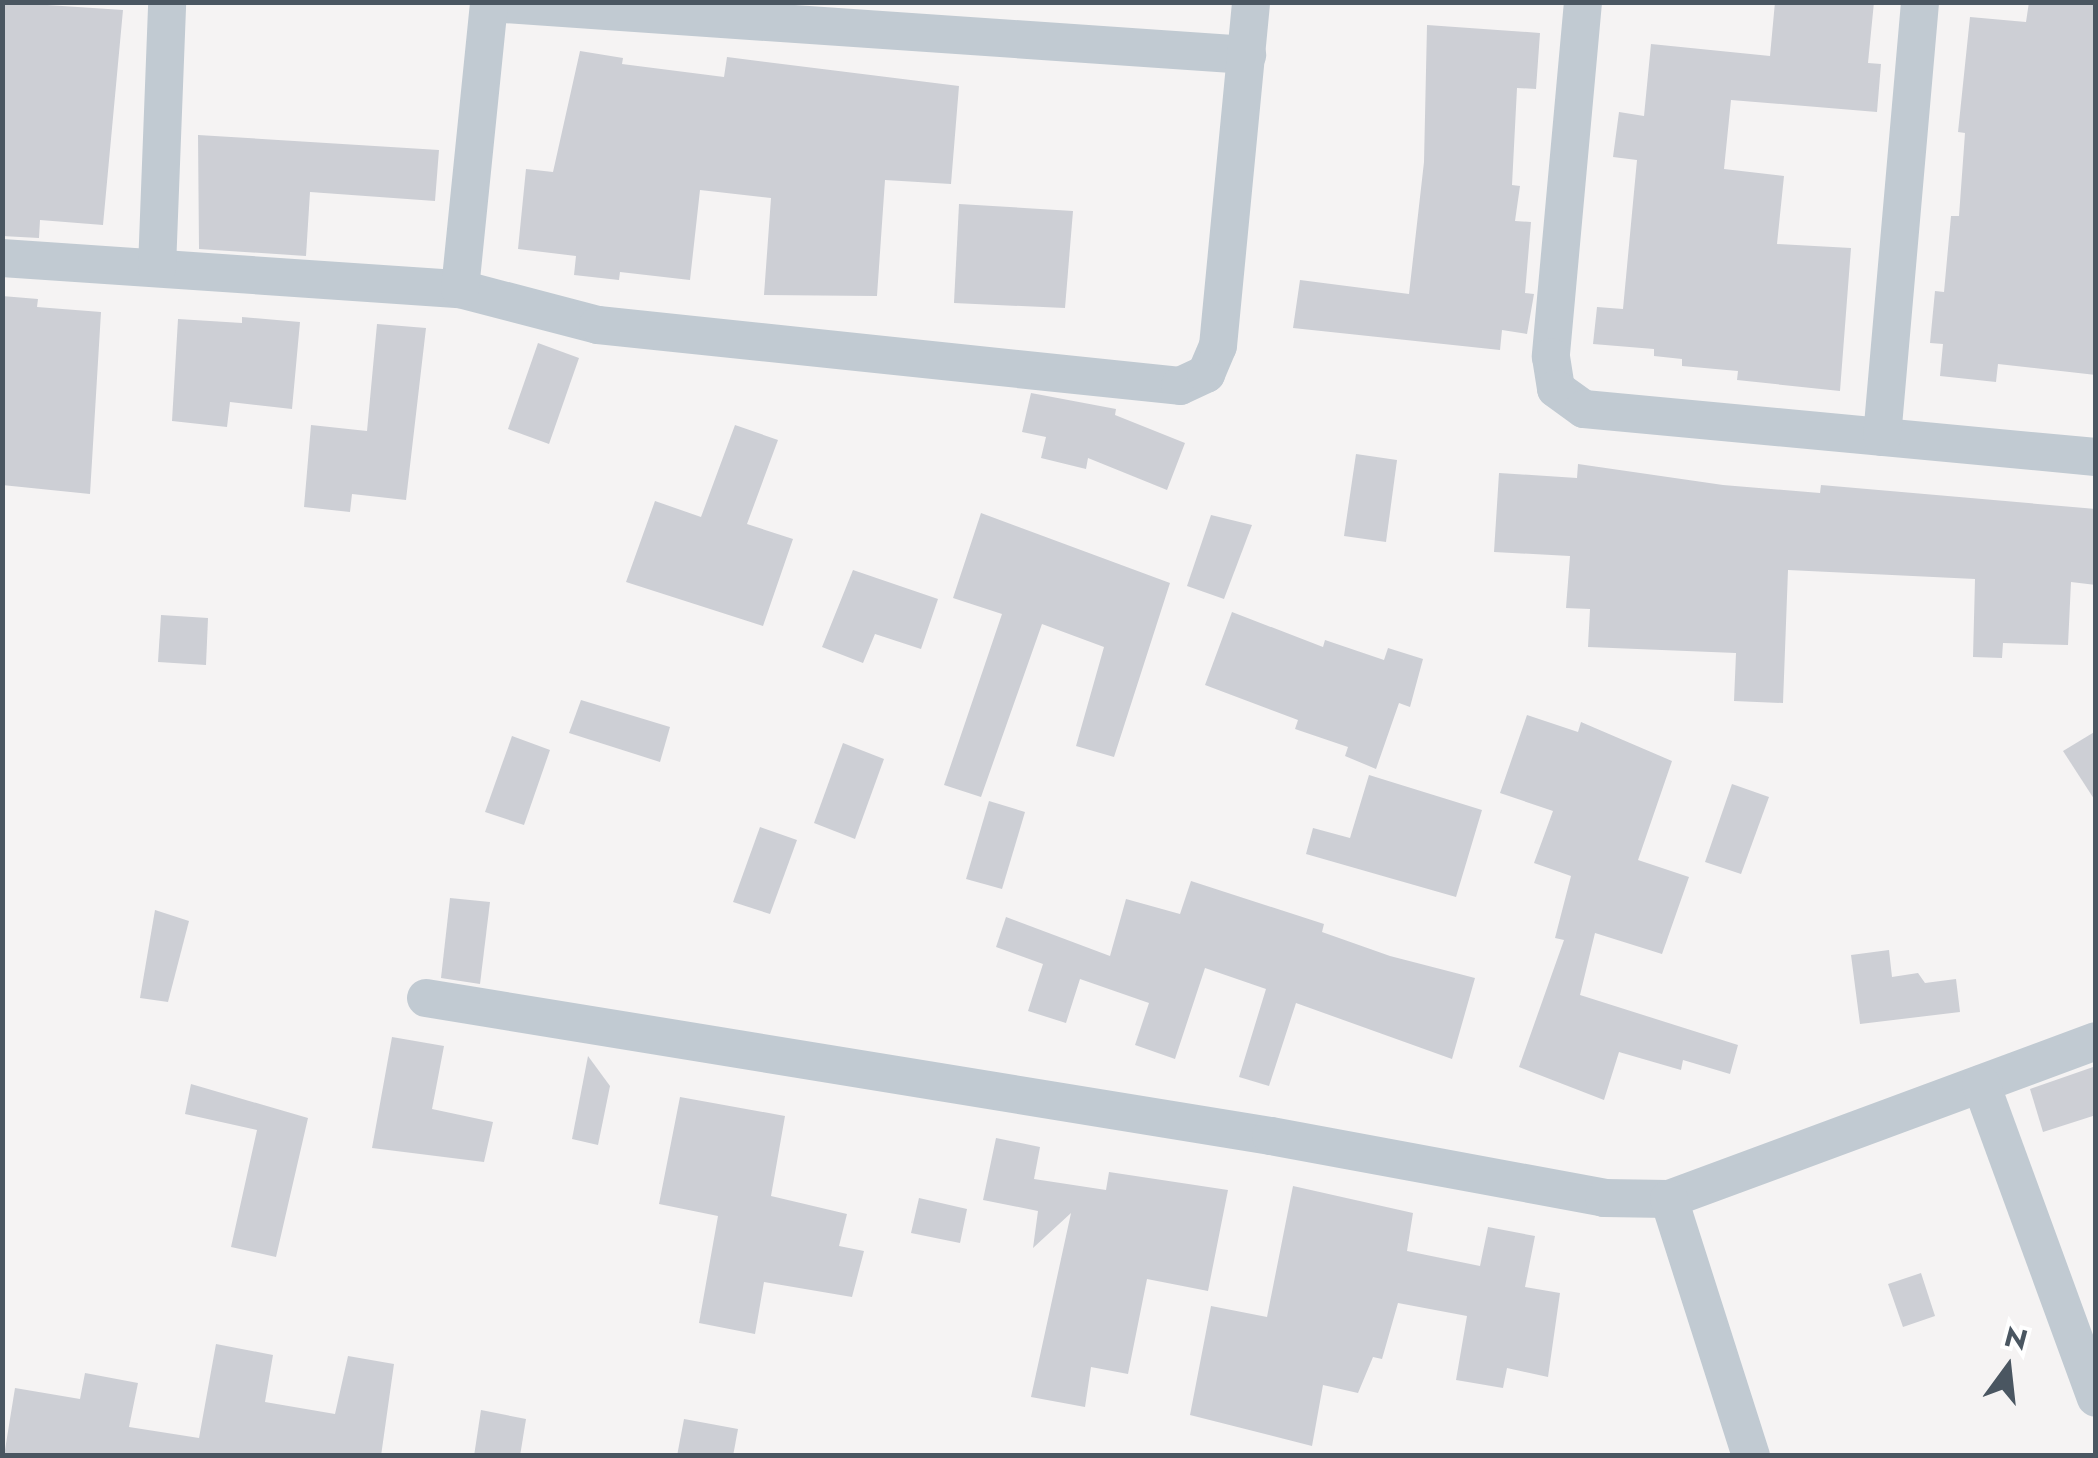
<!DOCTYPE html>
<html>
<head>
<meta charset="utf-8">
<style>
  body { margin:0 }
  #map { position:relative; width:2098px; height:1458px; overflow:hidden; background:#f5f3f3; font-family:Jost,sans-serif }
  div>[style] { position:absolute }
  .building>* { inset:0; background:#cdcfd5 }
  .street>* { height:38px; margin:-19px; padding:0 19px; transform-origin:19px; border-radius:19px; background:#c1cad2 }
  span { translate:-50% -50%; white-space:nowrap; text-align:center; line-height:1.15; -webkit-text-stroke:10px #fff; paint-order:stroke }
  .frame { position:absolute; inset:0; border:5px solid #4a5661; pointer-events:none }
  .north { position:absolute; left:1958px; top:1318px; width:100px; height:100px; -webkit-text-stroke:8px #fff; paint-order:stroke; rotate:15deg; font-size:28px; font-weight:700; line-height:40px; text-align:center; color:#4a5661 }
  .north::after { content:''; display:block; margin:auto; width:35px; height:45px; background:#4a5661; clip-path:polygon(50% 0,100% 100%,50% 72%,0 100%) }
</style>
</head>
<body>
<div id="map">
  <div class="building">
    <div style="clip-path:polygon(2px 2px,123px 10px,103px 225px,40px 220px,39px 238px,2px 236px)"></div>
    <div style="clip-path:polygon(1775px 2px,1874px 2px,1868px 63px,1881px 64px,1877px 112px,1731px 100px,1724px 169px,1784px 176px,1777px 244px,1851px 248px,1840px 391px,1737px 380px,1738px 371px,1682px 366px,1682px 359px,1654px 356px,1654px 349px,1593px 344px,1597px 307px,1623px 309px,1637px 160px,1613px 157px,1619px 112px,1644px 116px,1651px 44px,1770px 56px)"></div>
    <div style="clip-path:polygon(2029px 2px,2096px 2px,2096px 375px,1998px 364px,1996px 382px,1940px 376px,1943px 344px,1930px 343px,1935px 291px,1944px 292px,1951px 216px,1959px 216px,1965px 133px,1958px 132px,1970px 17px,2026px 22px)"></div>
    <div style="clip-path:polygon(1427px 25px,1540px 33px,1536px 89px,1517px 88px,1512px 185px,1520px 186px,1515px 221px,1531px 222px,1525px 293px,1534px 294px,1527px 334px,1502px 330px,1500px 350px,1293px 328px,1300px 280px,1409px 294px,1424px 162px)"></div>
    <div style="clip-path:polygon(580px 51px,623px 58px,622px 64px,724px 77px,727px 57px,959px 86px,951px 184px,885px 180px,877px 296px,764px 295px,771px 198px,700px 190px,690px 280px,620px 272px,619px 280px,574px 275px,576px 256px,518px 249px,526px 169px,553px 172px)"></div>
    <div style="clip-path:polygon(198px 135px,439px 150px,435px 201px,310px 192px,306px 256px,199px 249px)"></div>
    <div style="clip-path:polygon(959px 204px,1073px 211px,1065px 308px,954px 303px)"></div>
    <div style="clip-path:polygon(2px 296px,38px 299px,37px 307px,101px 312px,90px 494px,2px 485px)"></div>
    <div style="clip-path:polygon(242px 317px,300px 322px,292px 409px,230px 402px,227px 427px,172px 421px,178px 319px,242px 323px)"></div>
    <div style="clip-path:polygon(377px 324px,426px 328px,406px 500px,352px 494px,350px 512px,304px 507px,311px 425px,367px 431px)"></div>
    <div style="clip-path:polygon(538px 343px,579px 358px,549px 444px,508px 429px)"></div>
    <div style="clip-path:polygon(1031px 393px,1116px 409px,1115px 415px,1185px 443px,1167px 490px,1088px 458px,1086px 469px,1041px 458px,1046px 437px,1022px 432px)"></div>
    <div style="clip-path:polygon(735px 425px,778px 440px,747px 524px,793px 539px,763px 626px,626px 582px,655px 501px,701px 517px)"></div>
    <div style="clip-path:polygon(1356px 454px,1397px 460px,1386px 542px,1344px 536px)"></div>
    <div style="clip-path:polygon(1578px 464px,1723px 485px,1820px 493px,1821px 485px,2096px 509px,2096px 585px,2071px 582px,2068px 645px,2003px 643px,2002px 658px,1973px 657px,1975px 579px,1788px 570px,1783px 703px,1734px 701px,1736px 653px,1588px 647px,1590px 609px,1566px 608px,1570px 556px,1494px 552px,1499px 473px,1577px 478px)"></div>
    <div style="clip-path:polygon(981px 513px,1170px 583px,1114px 757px,1076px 746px,1104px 647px,1042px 624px,981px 797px,944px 785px,1002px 614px,953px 598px)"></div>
    <div style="clip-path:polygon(1211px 515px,1252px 525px,1224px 599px,1187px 586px)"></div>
    <div style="clip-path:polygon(853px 570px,938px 599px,921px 649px,875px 634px,863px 663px,822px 647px)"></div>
    <div style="clip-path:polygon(1232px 612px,1323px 647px,1325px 640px,1384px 660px,1388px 648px,1423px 659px,1410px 707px,1399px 703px,1376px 769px,1345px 756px,1348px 747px,1295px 729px,1298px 720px,1205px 685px)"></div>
    <div style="clip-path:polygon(161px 615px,208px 618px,206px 665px,158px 662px)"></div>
    <div style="clip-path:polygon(581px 700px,670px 727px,660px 762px,569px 733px)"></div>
    <div style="clip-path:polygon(1527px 715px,1578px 732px,1581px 722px,1672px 761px,1638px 860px,1689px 877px,1662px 954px,1595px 933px,1580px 995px,1738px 1045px,1730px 1074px,1683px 1060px,1681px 1070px,1619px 1052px,1604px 1100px,1519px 1067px,1564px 940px,1555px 938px,1571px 876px,1534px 863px,1553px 811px,1500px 793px)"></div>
    <div style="clip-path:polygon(2096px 731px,2096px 802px,2063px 751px)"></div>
    <div style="clip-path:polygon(512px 736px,550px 750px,524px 825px,485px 812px)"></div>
    <div style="clip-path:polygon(843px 743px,884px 759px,855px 839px,814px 823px)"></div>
    <div style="clip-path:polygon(1369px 775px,1482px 810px,1456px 897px,1306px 854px,1313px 828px,1350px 838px)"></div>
    <div style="clip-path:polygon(1732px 784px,1769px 797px,1741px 874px,1705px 862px)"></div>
    <div style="clip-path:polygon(989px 801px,1025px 812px,1002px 889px,966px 879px)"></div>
    <div style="clip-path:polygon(760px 827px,797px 840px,770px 914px,733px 902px)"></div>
    <div style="clip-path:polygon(1191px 881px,1324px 924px,1322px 932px,1390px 956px,1475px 978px,1452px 1059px,1296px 1003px,1269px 1086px,1239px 1077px,1266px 989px,1205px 968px,1175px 1059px,1135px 1045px,1149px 1003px,1080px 979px,1066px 1023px,1028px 1011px,1043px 964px,996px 947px,1006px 917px,1110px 956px,1126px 899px,1180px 914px)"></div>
    <div style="clip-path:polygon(450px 898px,490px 902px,480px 984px,441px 978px)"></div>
    <div style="clip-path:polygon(155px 910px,189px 921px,168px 1002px,140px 998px)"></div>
    <div style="clip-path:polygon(1889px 950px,1892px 977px,1918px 973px,1925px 983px,1956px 979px,1960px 1012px,1860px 1024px,1851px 955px)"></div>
    <div style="clip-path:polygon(392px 1037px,444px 1046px,432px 1109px,493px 1122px,484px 1162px,372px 1148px)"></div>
    <div style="clip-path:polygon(588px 1056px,610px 1086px,598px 1145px,572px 1139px)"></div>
    <div style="clip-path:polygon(2096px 1066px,2096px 1115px,2043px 1132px,2030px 1089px)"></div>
    <div style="clip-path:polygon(191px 1084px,308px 1118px,276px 1257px,231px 1247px,257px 1130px,185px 1114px)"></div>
    <div style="clip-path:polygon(680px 1097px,785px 1116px,771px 1196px,847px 1214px,839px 1246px,864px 1251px,852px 1297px,764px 1282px,755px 1334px,699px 1323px,718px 1216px,659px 1204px)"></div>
    <div style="clip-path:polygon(996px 1138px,1040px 1147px,1034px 1179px,1106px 1190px,1109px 1172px,1228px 1190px,1208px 1291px,1147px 1279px,1128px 1374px,1091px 1367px,1085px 1407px,1031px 1397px,1071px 1213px,1033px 1248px,1038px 1211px,983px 1200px)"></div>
    <div style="clip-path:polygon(1293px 1186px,1413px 1213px,1407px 1251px,1480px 1266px,1488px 1227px,1535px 1236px,1525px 1287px,1560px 1293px,1548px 1377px,1507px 1368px,1503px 1388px,1456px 1380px,1467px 1316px,1398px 1303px,1382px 1359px,1373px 1357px,1358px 1393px,1323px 1385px,1312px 1446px,1190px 1415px,1211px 1306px,1267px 1317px)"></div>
    <div style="clip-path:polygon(919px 1198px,967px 1209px,960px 1243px,911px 1233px)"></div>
    <div style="clip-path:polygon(1921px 1273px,1935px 1316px,1903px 1327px,1888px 1284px)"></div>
    <div style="clip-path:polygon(216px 1344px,273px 1355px,265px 1402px,335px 1414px,348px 1356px,394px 1364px,381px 1456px,4px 1456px,15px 1388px,80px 1399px,85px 1373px,138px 1383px,129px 1427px,199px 1438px)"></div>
    <div style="clip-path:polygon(481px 1410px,526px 1419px,520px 1456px,474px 1456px)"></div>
    <div style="clip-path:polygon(684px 1419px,738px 1429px,733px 1456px,677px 1456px)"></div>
  </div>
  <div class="street">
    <div style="left:1583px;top:2px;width:356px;rotate:95.2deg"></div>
    <div style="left:1551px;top:357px;width:32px;rotate:81deg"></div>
    <div style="left:1556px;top:389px;width:34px;rotate:36deg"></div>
    <div style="left:1584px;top:409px;width:514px;rotate:5.36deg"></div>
    <div style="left:489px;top:3px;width:760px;rotate:3.92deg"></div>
    <div style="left:2px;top:258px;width:459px;rotate:3.9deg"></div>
    <div style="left:460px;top:289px;width:143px;rotate:14.6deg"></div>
    <div style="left:598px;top:325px;width:585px;rotate:5.98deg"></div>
    <div style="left:1180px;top:386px;width:29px;rotate:-25deg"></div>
    <div style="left:1206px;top:374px;width:30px;rotate:-67deg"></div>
    <div style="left:1218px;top:346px;width:346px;rotate:-84.5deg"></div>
    <div style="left:157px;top:268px;width:266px;rotate:-87.8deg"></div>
    <div style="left:460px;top:289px;width:288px;rotate:-84.2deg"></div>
    <div style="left:1882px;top:437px;width:437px;rotate:-85deg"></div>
    <div style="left:426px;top:998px;width:856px;rotate:9.28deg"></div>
    <div style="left:1271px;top:1136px;width:339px;rotate:10.5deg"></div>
    <div style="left:1604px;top:1198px;width:65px;rotate:0.9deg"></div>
    <div style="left:1669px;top:1199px;width:455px;rotate:-20.3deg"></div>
    <div style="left:1981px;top:1084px;width:334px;rotate:69.9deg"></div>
    <div style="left:1669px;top:1199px;width:270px;rotate:72.3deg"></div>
  </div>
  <div class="frame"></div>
  <div class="north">N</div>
</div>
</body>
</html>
